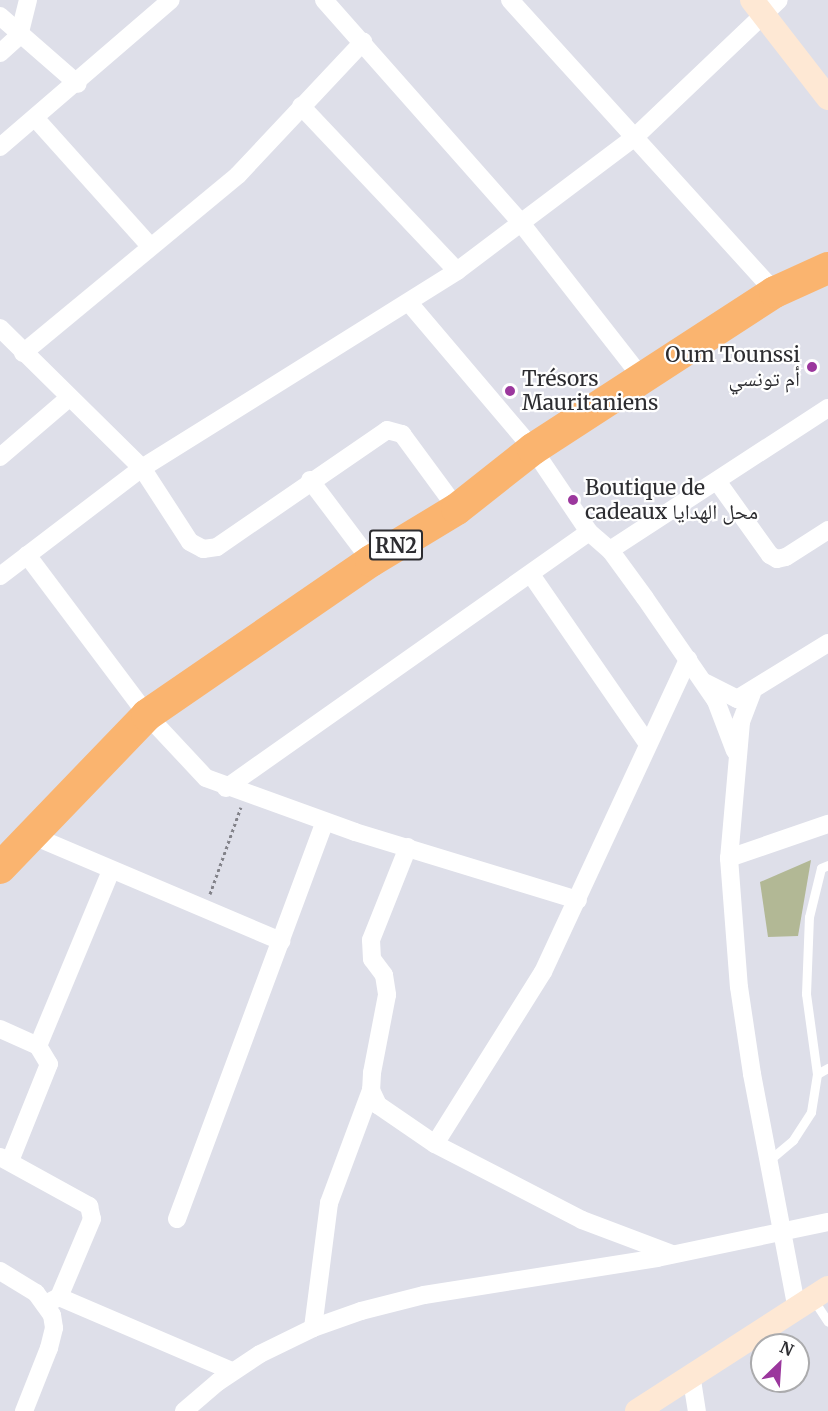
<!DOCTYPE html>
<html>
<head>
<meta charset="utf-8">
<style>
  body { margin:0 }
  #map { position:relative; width:828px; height:1411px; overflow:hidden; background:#dedfe9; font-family:Merriweather,"Noto Naskh Arabic",serif }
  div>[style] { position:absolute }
  .green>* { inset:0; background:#b2b895 }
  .path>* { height:3px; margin-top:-1.5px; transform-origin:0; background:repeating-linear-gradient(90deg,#828289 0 3px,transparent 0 6px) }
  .lane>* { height:9px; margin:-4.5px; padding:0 4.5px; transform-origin:4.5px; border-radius:4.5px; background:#fff }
  .street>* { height:18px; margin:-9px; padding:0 9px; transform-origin:9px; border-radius:9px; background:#fff }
  .secondary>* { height:24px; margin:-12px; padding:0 12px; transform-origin:12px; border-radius:12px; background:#fee8d4 }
  .highway>* { height:32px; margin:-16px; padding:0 16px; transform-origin:16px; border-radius:16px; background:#fab46f }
  .dots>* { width:16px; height:16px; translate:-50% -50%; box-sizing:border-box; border:3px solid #fff; border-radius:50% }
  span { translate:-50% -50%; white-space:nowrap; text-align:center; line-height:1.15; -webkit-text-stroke:4.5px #fff; paint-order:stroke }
  .shield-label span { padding:2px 4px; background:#fff; border:2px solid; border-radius:4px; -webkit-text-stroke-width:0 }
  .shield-label { font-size:20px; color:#2d2d31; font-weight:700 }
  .poi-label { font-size:21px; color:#2d2d31 }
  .right { translate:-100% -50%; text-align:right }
  .left { translate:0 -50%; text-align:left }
  .north { position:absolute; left:750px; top:1333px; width:60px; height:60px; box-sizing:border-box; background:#fff; border:2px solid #ababad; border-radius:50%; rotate:25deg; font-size:16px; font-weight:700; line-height:24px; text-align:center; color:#2d2d31 }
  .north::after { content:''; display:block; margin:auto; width:21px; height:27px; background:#9b379d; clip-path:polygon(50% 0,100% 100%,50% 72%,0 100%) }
</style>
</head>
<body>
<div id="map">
  <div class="green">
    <div style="clip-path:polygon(811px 860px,798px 936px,768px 937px,760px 882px)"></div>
  </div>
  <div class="path">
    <div style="left:210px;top:894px;width:92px;rotate:-70.4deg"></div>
  </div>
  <div class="lane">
    <div style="left:817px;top:1074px;width:13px;rotate:-29deg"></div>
    <div style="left:767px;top:1162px;width:34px;rotate:-40deg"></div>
    <div style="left:793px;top:1140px;width:33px;rotate:-57deg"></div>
    <div style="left:811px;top:1112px;width:38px;rotate:-81deg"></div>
    <div style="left:817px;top:1074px;width:81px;rotate:-97.8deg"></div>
    <div style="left:806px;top:994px;width:77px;rotate:-87.8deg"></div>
    <div style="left:809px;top:917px;width:50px;rotate:-76.2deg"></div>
    <div style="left:821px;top:868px;width:8px;rotate:-23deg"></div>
    <div style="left:813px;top:1299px;width:27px;rotate:57deg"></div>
  </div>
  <div class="street">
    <div style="left:324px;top:0;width:298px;rotate:48.5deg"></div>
    <div style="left:521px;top:223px;width:197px;rotate:52deg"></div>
    <div style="left:510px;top:0;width:394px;rotate:47.8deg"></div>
    <div style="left:0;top:16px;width:103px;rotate:41.1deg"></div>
    <div style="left:0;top:53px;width:25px;rotate:-42deg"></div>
    <div style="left:19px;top:36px;width:37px;rotate:-76deg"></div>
    <div style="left:301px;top:106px;width:227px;rotate:46.6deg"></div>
    <div style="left:36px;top:119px;width:169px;rotate:48.1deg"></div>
    <div style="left:0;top:147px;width:225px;rotate:-40.7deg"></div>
    <div style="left:410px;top:304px;width:190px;rotate:49.7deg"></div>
    <div style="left:533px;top:449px;width:100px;rotate:56deg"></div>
    <div style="left:589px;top:532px;width:28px;rotate:41deg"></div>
    <div style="left:610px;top:550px;width:59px;rotate:53.9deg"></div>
    <div style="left:645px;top:598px;width:125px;rotate:55.4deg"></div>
    <div style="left:716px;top:701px;width:53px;rotate:69.2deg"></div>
    <div style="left:0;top:328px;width:199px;rotate:44.6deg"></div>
    <div style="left:142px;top:468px;width:88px;rotate:57deg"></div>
    <div style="left:190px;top:542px;width:15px;rotate:28deg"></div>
    <div style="left:203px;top:549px;width:14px;rotate:-8deg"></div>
    <div style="left:217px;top:547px;width:206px;rotate:-34.5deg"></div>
    <div style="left:387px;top:430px;width:16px;rotate:15deg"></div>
    <div style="left:402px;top:434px;width:93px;rotate:53.7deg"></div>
    <div style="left:23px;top:353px;width:279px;rotate:-39.6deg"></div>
    <div style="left:238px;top:175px;width:183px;rotate:-46.8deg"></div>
    <div style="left:0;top:457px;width:92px;rotate:-40.6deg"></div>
    <div style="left:310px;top:480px;width:101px;rotate:53deg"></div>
    <div style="left:717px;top:481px;width:91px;rotate:54.4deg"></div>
    <div style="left:770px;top:555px;width:8px;rotate:30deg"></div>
    <div style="left:777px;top:559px;width:9px;rotate:-13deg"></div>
    <div style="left:786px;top:557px;width:50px;rotate:-32.7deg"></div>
    <div style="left:610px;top:550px;width:260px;rotate:-33.1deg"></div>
    <div style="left:27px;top:555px;width:200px;rotate:53.1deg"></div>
    <div style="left:147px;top:715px;width:86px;rotate:46.9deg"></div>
    <div style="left:206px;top:778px;width:158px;rotate:19.9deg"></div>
    <div style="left:355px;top:832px;width:233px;rotate:17deg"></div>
    <div style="left:0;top:576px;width:178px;rotate:-37.3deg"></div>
    <div style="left:142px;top:468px;width:372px;rotate:-32deg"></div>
    <div style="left:457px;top:271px;width:224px;rotate:-37deg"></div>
    <div style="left:636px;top:136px;width:197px;rotate:-43.6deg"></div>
    <div style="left:532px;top:576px;width:203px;rotate:55.4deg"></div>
    <div style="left:706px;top:683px;width:35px;rotate:27deg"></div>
    <div style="left:737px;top:699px;width:107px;rotate:-31.6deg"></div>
    <div style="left:752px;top:693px;width:31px;rotate:111deg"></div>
    <div style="left:741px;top:722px;width:137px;rotate:95deg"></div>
    <div style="left:729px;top:858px;width:129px;rotate:85.6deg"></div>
    <div style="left:739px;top:987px;width:88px;rotate:81.5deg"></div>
    <div style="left:752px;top:1074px;width:239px;rotate:79.2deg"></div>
    <div style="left:226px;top:788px;width:444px;rotate:-35.2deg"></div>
    <div style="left:31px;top:835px;width:272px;rotate:23deg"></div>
    <div style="left:408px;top:847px;width:100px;rotate:111.7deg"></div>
    <div style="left:371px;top:940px;width:19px;rotate:87deg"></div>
    <div style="left:372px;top:959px;width:20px;rotate:53deg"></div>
    <div style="left:384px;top:975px;width:20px;rotate:81deg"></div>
    <div style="left:387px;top:995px;width:79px;rotate:100.9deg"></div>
    <div style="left:372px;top:1073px;width:17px;rotate:93deg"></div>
    <div style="left:371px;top:1090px;width:17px;rotate:65deg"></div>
    <div style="left:378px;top:1105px;width:69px;rotate:34.4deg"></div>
    <div style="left:435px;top:1144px;width:165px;rotate:27.3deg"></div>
    <div style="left:582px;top:1220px;width:96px;rotate:20.7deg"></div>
    <div style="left:729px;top:858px;width:105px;rotate:-19deg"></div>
    <div style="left:0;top:1029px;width:42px;rotate:24.1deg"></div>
    <div style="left:38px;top:1046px;width:21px;rotate:59deg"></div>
    <div style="left:49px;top:1064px;width:105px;rotate:111.9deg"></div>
    <div style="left:38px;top:1046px;width:190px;rotate:-67.4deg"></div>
    <div style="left:435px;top:1144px;width:203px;rotate:-57.9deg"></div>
    <div style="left:543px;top:972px;width:345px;rotate:-65.1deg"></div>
    <div style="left:0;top:1157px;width:102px;rotate:28.8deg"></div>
    <div style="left:89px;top:1206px;width:13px;rotate:77deg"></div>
    <div style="left:92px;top:1219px;width:85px;rotate:112.9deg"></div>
    <div style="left:59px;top:1297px;width:15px;rotate:152deg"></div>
    <div style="left:177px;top:1219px;width:424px;rotate:-69.6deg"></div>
    <div style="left:0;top:1271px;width:42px;rotate:31.4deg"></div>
    <div style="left:36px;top:1293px;width:27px;rotate:54deg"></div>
    <div style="left:52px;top:1315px;width:13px;rotate:81deg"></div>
    <div style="left:54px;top:1328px;width:21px;rotate:104deg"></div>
    <div style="left:49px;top:1348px;width:68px;rotate:111.6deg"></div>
    <div style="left:59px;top:1297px;width:188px;rotate:23.2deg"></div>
    <div style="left:313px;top:1328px;width:126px;rotate:-82.7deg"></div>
    <div style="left:329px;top:1203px;width:121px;rotate:-69.6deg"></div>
    <div style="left:691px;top:1374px;width:37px;rotate:81deg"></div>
    <div style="left:184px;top:1411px;width:45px;rotate:-40.5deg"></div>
    <div style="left:218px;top:1382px;width:50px;rotate:-33.7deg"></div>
    <div style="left:260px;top:1354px;width:59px;rotate:-26.1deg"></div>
    <div style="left:313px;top:1328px;width:51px;rotate:-19.5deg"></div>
    <div style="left:361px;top:1311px;width:65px;rotate:-14.3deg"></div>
    <div style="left:424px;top:1295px;width:236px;rotate:-9deg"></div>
    <div style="left:657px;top:1258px;width:175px;rotate:-11.9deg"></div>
  </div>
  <div class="secondary">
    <div style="left:752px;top:0;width:124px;rotate:52.2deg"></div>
    <div style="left:637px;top:1411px;width:227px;rotate:-32.8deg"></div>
  </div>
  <div class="highway">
    <div style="left:0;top:868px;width:212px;rotate:-46.1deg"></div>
    <div style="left:147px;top:715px;width:272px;rotate:-34.5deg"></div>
    <div style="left:371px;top:561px;width:100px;rotate:-31.2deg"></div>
    <div style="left:457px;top:509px;width:97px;rotate:-38.3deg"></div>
    <div style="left:533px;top:449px;width:288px;rotate:-33deg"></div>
    <div style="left:775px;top:292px;width:58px;rotate:-24.4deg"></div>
  </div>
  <div class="dots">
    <div style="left:812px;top:367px;background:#9b379d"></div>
    <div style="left:510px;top:391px;background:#9b379d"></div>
    <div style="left:573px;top:500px;background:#9b379d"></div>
  </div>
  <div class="shield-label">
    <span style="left:396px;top:545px">RN2</span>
  </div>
  <div class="poi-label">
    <span class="right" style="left:800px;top:367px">Oum Tounssi<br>أم تونسي</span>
    <span class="left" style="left:522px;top:391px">Trésors<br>Mauritaniens</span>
    <span class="left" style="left:585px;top:500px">Boutique de<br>cadeaux محل الهدايا</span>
  </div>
  <div class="north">N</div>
</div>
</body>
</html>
